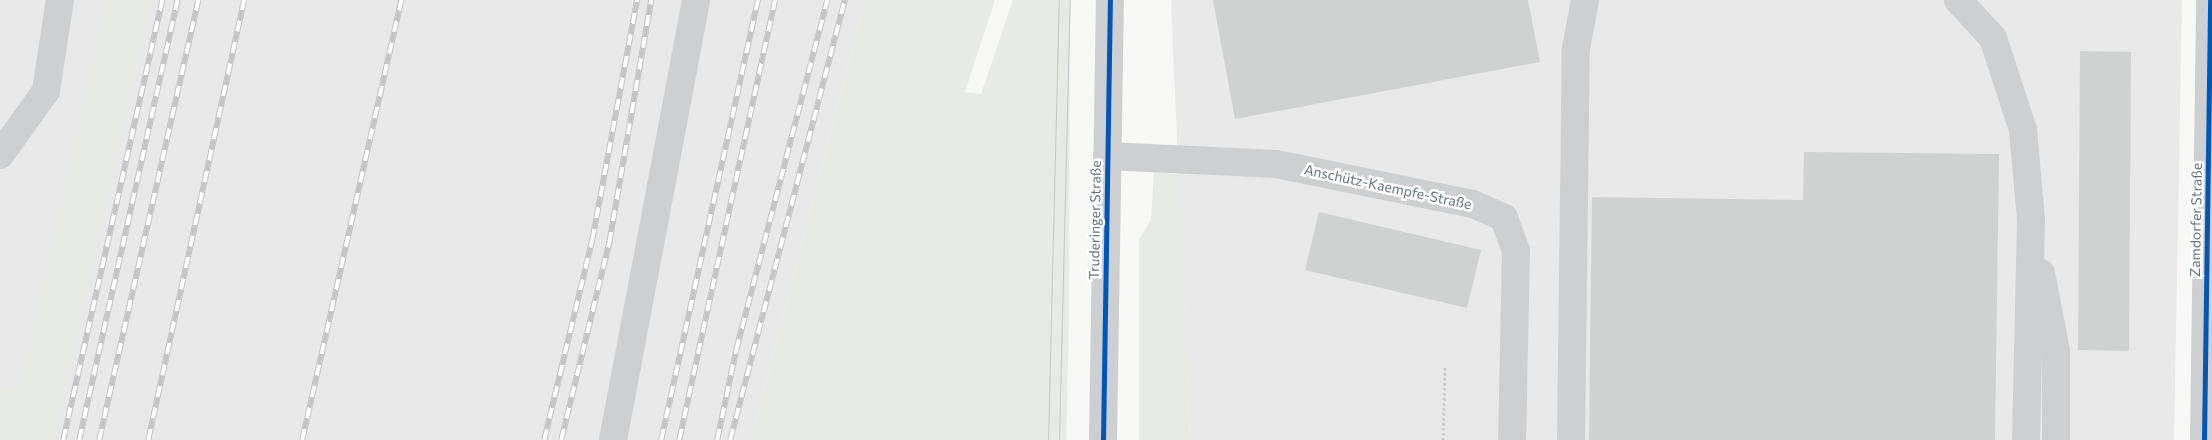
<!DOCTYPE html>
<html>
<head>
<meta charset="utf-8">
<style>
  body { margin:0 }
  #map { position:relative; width:2212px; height:440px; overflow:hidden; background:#f8f8f7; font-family:Commissioner,sans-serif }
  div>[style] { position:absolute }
  .built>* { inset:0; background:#e8e9e8 }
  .green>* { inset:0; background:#e8ebe5 }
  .building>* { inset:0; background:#d0d2d2 }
  .path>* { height:3px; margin-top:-1.5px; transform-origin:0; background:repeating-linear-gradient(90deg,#cccdcd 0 2.5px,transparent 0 5px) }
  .minor>* { height:28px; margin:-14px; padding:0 14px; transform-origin:14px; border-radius:14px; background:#cecfd0 }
  .tram>* { height:1px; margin:-0.5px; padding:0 0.5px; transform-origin:0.5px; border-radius:0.5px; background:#c4c5c7 }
  .rail>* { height:5.5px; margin-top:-2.75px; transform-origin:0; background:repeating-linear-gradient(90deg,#fff 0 11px,#c4c5c7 0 22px); box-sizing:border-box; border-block:1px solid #c4c5c7 }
  .cycleway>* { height:5px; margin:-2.5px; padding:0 2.5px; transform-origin:2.5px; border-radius:2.5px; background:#0057b8 }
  span { translate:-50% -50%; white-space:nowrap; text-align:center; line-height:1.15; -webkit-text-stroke:5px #fff; paint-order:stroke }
  .street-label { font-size:14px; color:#647481 }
</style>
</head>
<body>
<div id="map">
  <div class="built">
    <div style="clip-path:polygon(0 0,865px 0,751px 440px,0 440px)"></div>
    <div style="clip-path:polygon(1171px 0,2182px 0,2174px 440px,1190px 440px)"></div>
  </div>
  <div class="green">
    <div style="clip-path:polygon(107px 0,150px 0,52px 440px,0 440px,0 392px,20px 387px)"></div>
    <div style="clip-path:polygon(865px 0,995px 0,965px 92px,981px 94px,1013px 0,1070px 0,1069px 327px,1066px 440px,751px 440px)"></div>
    <div style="clip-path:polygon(1154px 172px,1179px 174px,1190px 440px,1139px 440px,1139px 240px,1151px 220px)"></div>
  </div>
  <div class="building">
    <div style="clip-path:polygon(1213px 0,1528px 0,1540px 62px,1235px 119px)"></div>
    <div style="clip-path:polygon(2080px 51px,2131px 52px,2129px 351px,2078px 350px)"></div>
    <div style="clip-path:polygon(1804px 152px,1999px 154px,1995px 440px,1589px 440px,1592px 197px,1803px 200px)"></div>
    <div style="clip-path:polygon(1319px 212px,1481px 250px,1467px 308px,1305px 270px)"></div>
  </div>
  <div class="path">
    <div style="left:1443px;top:440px;width:74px;rotate:-88.5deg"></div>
  </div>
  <div class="minor">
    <div style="left:1958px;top:0;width:52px;rotate:47.4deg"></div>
    <div style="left:1993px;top:38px;width:97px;rotate:71.9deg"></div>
    <div style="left:2023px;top:130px;width:90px;rotate:84.9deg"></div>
    <div style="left:2031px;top:220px;width:220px;rotate:91.3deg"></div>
    <div style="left:0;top:155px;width:79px;rotate:-54.3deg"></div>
    <div style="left:46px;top:91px;width:92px;rotate:-81.3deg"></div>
    <div style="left:1107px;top:156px;width:169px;rotate:2.7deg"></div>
    <div style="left:1276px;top:164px;width:201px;rotate:11.5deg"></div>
    <div style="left:1473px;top:204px;width:34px;rotate:24deg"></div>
    <div style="left:1504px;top:218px;width:35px;rotate:70deg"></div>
    <div style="left:1516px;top:251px;width:189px;rotate:91.2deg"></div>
    <div style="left:2041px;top:273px;width:79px;rotate:79.1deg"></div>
    <div style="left:2056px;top:351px;width:89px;rotate:90deg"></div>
    <div style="left:613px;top:440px;width:448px;rotate:-79.3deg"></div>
    <div style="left:1103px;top:440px;width:440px;rotate:-89.1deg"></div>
    <div style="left:1571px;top:440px;width:391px;rotate:-89.3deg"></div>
    <div style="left:1576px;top:49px;width:50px;rotate:-79.6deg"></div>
    <div style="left:2204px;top:440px;width:440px;rotate:-89.2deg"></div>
  </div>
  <div class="tram">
    <div style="left:1048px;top:440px;width:440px;rotate:-88.6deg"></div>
    <div style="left:1059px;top:440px;width:440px;rotate:-88.6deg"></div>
  </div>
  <div class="rail">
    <div style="left:63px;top:440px;width:451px;rotate:-77.3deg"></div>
    <div style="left:79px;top:440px;width:451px;rotate:-77.4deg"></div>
    <div style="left:99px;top:440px;width:451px;rotate:-77.3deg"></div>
    <div style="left:148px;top:440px;width:450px;rotate:-77.7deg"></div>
    <div style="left:302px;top:440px;width:451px;rotate:-77.3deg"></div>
    <div style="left:544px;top:440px;width:206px;rotate:-76.5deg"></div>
    <div style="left:592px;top:240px;width:244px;rotate:-79.4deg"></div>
    <div style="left:561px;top:440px;width:203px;rotate:-76.3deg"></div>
    <div style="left:609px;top:243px;width:247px;rotate:-80.2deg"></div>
    <div style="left:661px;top:440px;width:451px;rotate:-77.6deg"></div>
    <div style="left:679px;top:440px;width:450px;rotate:-77.7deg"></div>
    <div style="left:717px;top:440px;width:92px;rotate:-78.1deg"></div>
    <div style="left:736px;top:350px;width:362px;rotate:-75.4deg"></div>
    <div style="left:730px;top:440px;width:455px;rotate:-75.4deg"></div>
  </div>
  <div class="cycleway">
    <div style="left:1103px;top:440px;width:440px;rotate:-89.1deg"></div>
    <div style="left:2204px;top:440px;width:440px;rotate:-89.2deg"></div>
  </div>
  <div class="street-label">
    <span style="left:1388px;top:187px;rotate:12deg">Anschütz-Kaempfe-Straße</span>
    <span style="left:1095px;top:220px;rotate:-89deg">Truderinger Straße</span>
    <span style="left:2196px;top:220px;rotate:-89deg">Zamdorfer Straße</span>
  </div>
</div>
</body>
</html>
